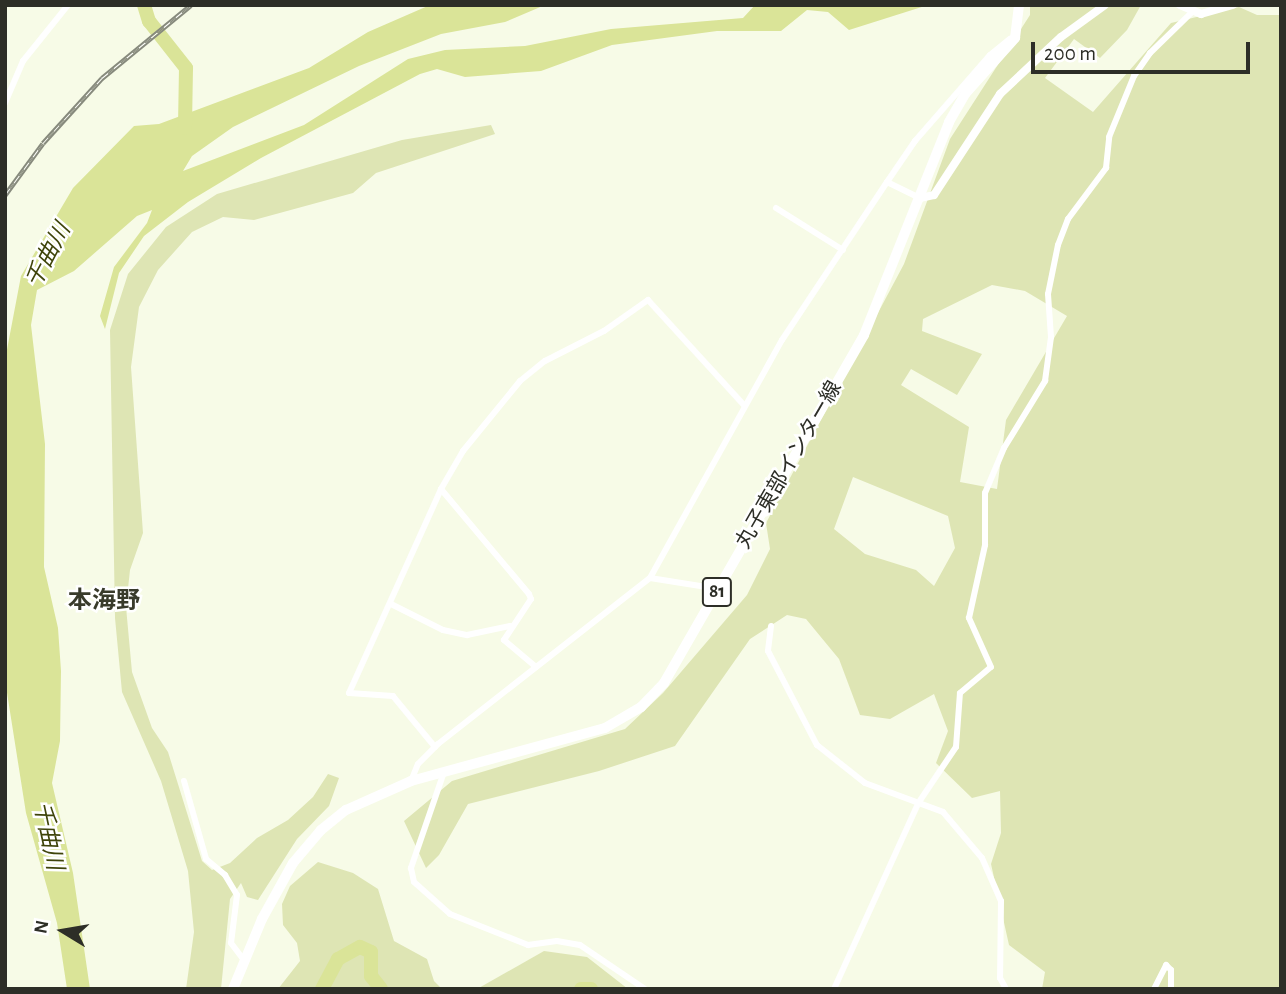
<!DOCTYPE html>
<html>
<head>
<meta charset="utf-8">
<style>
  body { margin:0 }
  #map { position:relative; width:1286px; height:994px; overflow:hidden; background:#f7fbe7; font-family:"Alegreya Sans","Noto Sans JP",sans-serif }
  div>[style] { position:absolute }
  .green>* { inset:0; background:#dee5b4 }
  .water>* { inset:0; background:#dae498 }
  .river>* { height:14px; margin:-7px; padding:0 7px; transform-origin:7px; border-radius:7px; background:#dae498 }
  .minor>* { height:6px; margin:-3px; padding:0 3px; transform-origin:3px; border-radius:3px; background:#fff }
  .secondary>* { height:8px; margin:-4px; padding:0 4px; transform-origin:4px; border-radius:4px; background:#fff }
  .primary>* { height:10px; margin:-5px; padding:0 5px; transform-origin:5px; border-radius:5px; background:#fff }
  .rail>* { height:5px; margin-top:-2.5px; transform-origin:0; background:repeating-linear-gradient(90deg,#fff 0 8px,#878a7d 0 16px); box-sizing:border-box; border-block:2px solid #878a7d }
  span { translate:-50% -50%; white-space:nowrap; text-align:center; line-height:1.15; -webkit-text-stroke:5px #fff; paint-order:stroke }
  .shield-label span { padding:2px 5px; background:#fff; border:2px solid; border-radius:5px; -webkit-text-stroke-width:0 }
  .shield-label { font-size:19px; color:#2d2e27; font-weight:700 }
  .street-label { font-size:21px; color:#2d2e27 }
  .water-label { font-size:23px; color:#3f440a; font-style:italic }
  .quarter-label { font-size:24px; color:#393b2b; font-weight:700 }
  .frame { position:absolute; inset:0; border:7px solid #2d2e27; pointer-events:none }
  .north { position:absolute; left:28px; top:896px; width:70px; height:70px; -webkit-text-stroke:5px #fff; paint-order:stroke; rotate:281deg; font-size:19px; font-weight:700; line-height:28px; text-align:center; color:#2d2e27 }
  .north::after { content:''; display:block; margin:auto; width:24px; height:32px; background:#2d2e27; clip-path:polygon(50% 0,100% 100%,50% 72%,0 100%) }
  .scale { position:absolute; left:1031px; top:42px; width:219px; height:32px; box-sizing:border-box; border:4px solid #2d2e27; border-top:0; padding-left:9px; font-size:21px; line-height:24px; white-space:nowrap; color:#2d2e27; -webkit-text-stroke:5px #fff; paint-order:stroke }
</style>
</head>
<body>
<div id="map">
  <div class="green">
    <div style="clip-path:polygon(evenodd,1030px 5px,1141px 5px,1127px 30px,1100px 58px,1074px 39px,1045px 78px,1093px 112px,1171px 23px,1239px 7px,1257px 15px,1281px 15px,1281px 989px,1042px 989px,1045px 972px,1009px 945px,991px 864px,1001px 833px,1000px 791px,972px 798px,936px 763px,948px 731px,934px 694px,890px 719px,860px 715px,839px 659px,806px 619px,787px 615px,750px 639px,675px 746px,599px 771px,468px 804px,439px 855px,426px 868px,404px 821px,452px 781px,625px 729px,663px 693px,747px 595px,770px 549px,766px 523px,904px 264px,950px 139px,1030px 15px,1030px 5px,992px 285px,1025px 291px,1067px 316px,1006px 420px,997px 489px,960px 482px,969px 427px,901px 385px,911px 369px,957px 395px,982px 354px,922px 331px,923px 319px,992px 285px,1030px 5px,853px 477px,948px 516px,955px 548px,934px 586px,916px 570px,865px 554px,834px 529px,853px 477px)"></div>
    <div style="clip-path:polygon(491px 125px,495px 134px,376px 173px,353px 193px,254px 220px,223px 217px,192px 232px,158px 270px,139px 307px,131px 367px,143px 533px,130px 570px,126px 607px,132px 672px,152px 728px,168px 752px,202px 861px,212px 870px,230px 863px,257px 838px,288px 820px,313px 797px,328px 774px,339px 778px,329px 806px,297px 839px,258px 900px,247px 897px,241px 883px,230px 899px,221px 989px,186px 989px,194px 932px,188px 871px,161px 781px,122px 692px,115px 618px,110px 330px,128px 274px,166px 227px,217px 194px,402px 140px)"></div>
    <div style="clip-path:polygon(318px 862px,353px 873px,378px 889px,394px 941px,427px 959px,434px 981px,442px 989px,278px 989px,300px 961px,297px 943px,283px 925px,282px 904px,290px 886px)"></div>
    <div style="clip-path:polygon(544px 951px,587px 957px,628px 989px,477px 989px)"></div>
  </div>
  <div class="water">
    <div style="clip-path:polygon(430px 5px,545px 5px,505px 22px,441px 34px,359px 66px,233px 127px,192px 156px,183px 171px,304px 125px,408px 59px,445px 50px,525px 46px,611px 29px,743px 18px,755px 5px,928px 5px,849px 30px,828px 12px,807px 10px,781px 31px,717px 31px,612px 45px,541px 71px,465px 77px,437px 69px,420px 74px,261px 158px,188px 202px,144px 236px,119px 273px,105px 329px,100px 316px,114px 267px,147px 223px,152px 210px,137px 216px,74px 271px,37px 290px,31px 325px,45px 444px,44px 567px,58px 628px,61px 671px,60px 741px,52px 783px,73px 873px,90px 989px,67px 989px,57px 923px,26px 813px,5px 680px,5px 360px,21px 276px,73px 188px,134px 126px,159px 124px,309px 68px,368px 32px)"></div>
  </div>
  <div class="river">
    <div style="left:144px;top:5px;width:17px;rotate:73deg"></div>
    <div style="left:149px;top:21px;width:60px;rotate:51.8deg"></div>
    <div style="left:186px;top:68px;width:60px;rotate:91deg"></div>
    <div style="left:322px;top:989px;width:34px;rotate:-62deg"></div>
    <div style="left:338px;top:959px;width:25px;rotate:-29deg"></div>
    <div style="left:360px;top:947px;width:12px;rotate:24deg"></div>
    <div style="left:371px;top:952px;width:24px;rotate:90deg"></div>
    <div style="left:371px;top:976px;width:16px;rotate:52deg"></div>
    <div style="left:581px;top:989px;width:10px"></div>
  </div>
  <div class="minor">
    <div style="left:5px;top:103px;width:46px;rotate:-66.8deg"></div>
    <div style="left:23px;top:61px;width:72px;rotate:-51.2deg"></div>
    <div style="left:887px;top:182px;width:37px;rotate:26deg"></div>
    <div style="left:776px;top:208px;width:79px;rotate:32.1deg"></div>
    <div style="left:650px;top:578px;width:70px;rotate:9.1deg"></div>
    <div style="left:391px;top:604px;width:58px;rotate:26.6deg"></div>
    <div style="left:443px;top:630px;width:25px;rotate:12deg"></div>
    <div style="left:467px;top:635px;width:44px;rotate:-11.8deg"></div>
    <div style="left:771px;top:626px;width:25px;rotate:97deg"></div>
    <div style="left:768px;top:651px;width:106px;rotate:62.5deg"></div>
    <div style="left:817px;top:745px;width:61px;rotate:38.4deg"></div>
    <div style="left:865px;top:783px;width:83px;rotate:20.4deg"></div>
    <div style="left:943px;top:812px;width:60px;rotate:49.7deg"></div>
    <div style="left:982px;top:858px;width:47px;rotate:66.2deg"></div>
    <div style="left:1001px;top:901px;width:77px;rotate:90.7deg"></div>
    <div style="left:1000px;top:978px;width:13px;rotate:61deg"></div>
    <div style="left:536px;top:667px;width:42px;rotate:-139.8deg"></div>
    <div style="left:504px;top:640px;width:49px;rotate:-56.6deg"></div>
    <div style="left:531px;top:599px;width:5px;rotate:-112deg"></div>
    <div style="left:529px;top:594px;width:137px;rotate:-130deg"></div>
    <div style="left:441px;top:489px;width:44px;rotate:-59.9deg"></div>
    <div style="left:463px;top:451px;width:90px;rotate:-50.8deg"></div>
    <div style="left:520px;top:381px;width:32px;rotate:-39deg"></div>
    <div style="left:545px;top:361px;width:66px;rotate:-27deg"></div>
    <div style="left:604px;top:331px;width:54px;rotate:-35.2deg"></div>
    <div style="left:648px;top:300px;width:142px;rotate:47.6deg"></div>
    <div style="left:435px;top:747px;width:66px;rotate:-129.5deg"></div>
    <div style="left:393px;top:696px;width:44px;rotate:-176.1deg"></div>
    <div style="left:349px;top:693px;width:224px;rotate:-65.7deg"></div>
    <div style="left:444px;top:772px;width:102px;rotate:109deg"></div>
    <div style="left:411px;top:868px;width:14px;rotate:78deg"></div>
    <div style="left:414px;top:882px;width:48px;rotate:41.6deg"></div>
    <div style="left:450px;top:914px;width:84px;rotate:21.7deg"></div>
    <div style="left:528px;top:945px;width:29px;rotate:-8deg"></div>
    <div style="left:557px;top:941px;width:23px;rotate:10deg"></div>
    <div style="left:580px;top:945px;width:78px;rotate:34.1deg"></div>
    <div style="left:184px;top:781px;width:81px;rotate:74.2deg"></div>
    <div style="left:206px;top:859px;width:25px;rotate:40deg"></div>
    <div style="left:225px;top:875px;width:23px;rotate:59deg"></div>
    <div style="left:237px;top:895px;width:48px;rotate:97.1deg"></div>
    <div style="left:231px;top:943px;width:21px;rotate:53deg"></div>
    <div style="left:411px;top:781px;width:18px;rotate:-68deg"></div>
    <div style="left:418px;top:764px;width:28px;rotate:-45deg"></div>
    <div style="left:438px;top:744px;width:269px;rotate:-38.1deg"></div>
    <div style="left:650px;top:578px;width:272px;rotate:-61deg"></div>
    <div style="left:782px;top:340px;width:190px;rotate:-56.4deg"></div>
    <div style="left:887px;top:182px;width:50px;rotate:-55.7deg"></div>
    <div style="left:915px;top:141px;width:114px;rotate:-48.9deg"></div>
    <div style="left:990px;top:55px;width:26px;rotate:-39deg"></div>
    <div style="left:834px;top:989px;width:205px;rotate:-65.6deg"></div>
    <div style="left:919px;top:802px;width:66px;rotate:-56.1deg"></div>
    <div style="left:956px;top:747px;width:54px;rotate:-85.8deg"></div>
    <div style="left:960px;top:693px;width:40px;rotate:-40deg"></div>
    <div style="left:991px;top:667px;width:54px;rotate:-114.2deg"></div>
    <div style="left:969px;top:618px;width:75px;rotate:-77.6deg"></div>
    <div style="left:985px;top:545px;width:52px;rotate:-90deg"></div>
    <div style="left:985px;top:493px;width:49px;rotate:-67.1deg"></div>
    <div style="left:1004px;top:448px;width:79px;rotate:-58.5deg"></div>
    <div style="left:1045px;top:381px;width:44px;rotate:-82.2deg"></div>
    <div style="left:1051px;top:337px;width:43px;rotate:-94deg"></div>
    <div style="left:1048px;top:294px;width:50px;rotate:-78.5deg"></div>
    <div style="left:1058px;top:245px;width:28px;rotate:-69deg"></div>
    <div style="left:1068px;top:219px;width:64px;rotate:-53.3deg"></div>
    <div style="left:1106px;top:168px;width:31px;rotate:-84deg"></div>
    <div style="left:1109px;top:137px;width:66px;rotate:-67.7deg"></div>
    <div style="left:1134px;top:76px;width:28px;rotate:-55deg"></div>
    <div style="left:1150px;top:53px;width:59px;rotate:-44.3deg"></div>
    <div style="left:1154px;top:989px;width:27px;rotate:-63deg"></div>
    <div style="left:1166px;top:965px;width:7px;rotate:45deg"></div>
    <div style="left:1171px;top:970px;width:19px;rotate:90deg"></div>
  </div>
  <div class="secondary">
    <div style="left:1180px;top:5px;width:23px;rotate:23deg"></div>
    <div style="left:1201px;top:14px;width:33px;rotate:-16deg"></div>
    <div style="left:920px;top:198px;width:14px;rotate:-12deg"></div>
    <div style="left:934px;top:195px;width:121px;rotate:-56.8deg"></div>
    <div style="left:1000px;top:94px;width:83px;rotate:-43.1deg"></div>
    <div style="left:1061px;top:37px;width:54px;rotate:-36deg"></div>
  </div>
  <div class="primary">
    <div style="left:233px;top:989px;width:76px;rotate:-67.5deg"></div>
    <div style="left:262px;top:919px;width:64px;rotate:-61deg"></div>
    <div style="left:293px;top:863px;width:43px;rotate:-49.7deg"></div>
    <div style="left:321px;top:830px;width:32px;rotate:-39deg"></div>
    <div style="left:346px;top:810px;width:71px;rotate:-24deg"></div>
    <div style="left:411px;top:781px;width:201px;rotate:-15.3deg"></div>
    <div style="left:605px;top:728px;width:42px;rotate:-30.3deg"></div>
    <div style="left:641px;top:707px;width:33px;rotate:-46deg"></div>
    <div style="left:664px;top:683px;width:401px;rotate:-60.1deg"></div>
    <div style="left:864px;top:335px;width:229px;rotate:-68.2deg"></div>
    <div style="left:949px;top:122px;width:34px;rotate:-60deg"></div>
    <div style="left:966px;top:93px;width:74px;rotate:-48.3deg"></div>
    <div style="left:1015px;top:38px;width:33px;rotate:-83deg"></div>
  </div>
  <div class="rail">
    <div style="left:5px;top:195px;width:64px;rotate:-53.8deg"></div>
    <div style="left:43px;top:143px;width:88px;rotate:-47.8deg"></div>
    <div style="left:102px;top:78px;width:115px;rotate:-39.4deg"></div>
  </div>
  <div class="shield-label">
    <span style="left:717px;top:592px">81</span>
  </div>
  <div class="street-label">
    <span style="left:789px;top:465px;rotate:-60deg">丸子東部インター線</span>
  </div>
  <div class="water-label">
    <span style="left:49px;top:256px;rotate:-62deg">千曲川</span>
    <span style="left:47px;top:836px;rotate:78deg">千曲川</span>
  </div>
  <div class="quarter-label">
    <span style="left:104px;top:602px">本海野</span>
  </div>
  <div class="frame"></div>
  <div class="north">N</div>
  <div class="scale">200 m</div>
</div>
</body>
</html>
